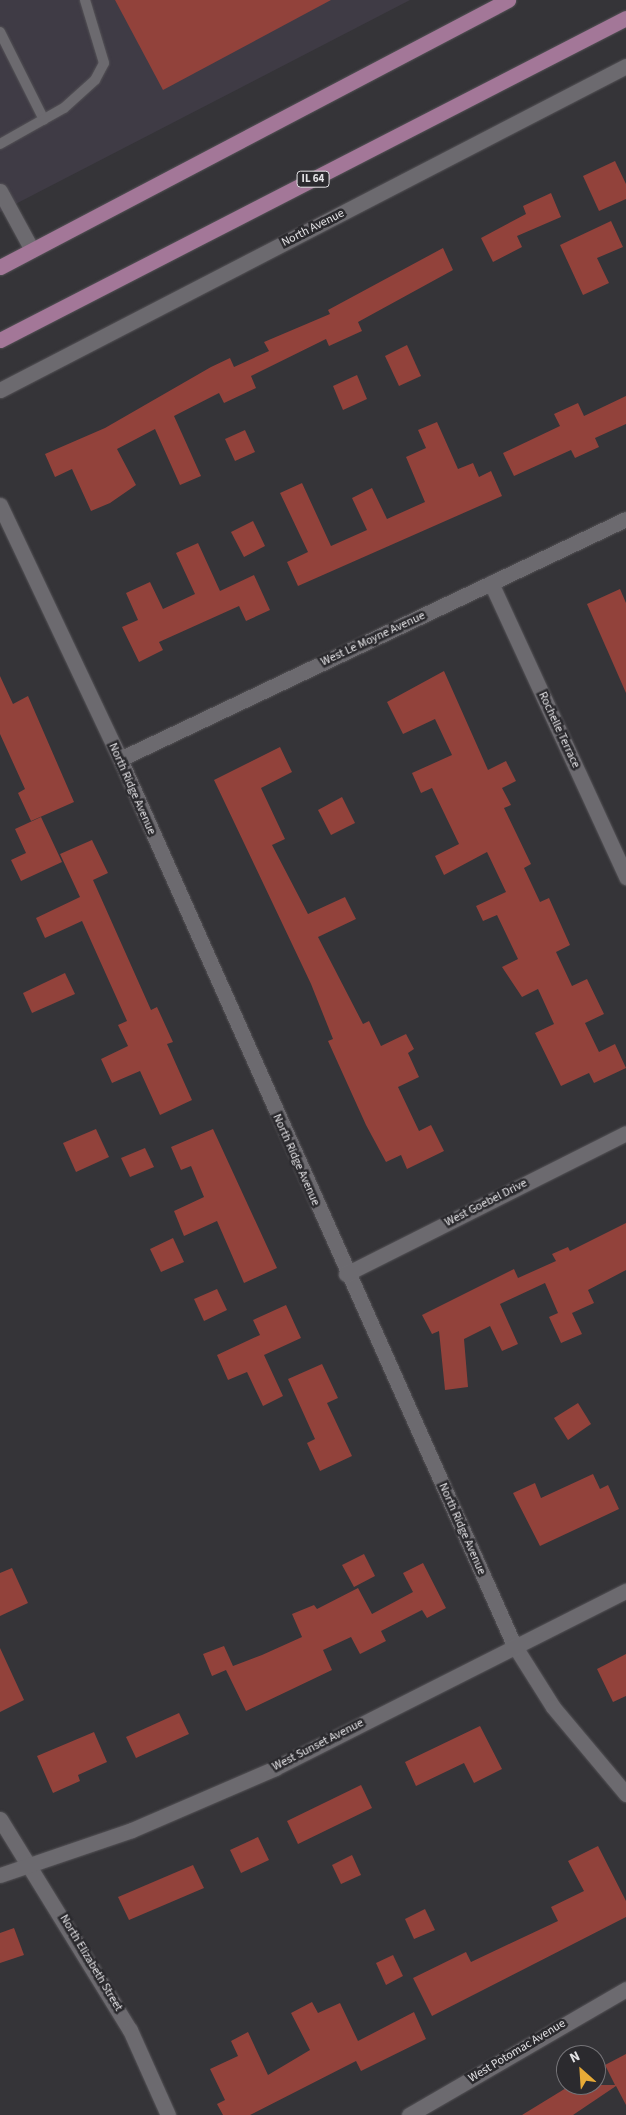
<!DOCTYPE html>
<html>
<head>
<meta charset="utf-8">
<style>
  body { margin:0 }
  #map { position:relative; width:626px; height:2115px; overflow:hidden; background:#353438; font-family:"Source Sans 3",sans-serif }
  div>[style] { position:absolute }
  .built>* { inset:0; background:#3f3b45 }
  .building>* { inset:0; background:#92423b }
  .roads { filter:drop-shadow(0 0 1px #555357) drop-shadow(0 0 1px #555357) }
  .service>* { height:10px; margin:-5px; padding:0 5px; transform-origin:5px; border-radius:5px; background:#6c6a6f }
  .minor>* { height:15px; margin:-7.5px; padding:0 7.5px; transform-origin:7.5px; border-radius:7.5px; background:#6c6a6f }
  .primary>* { height:15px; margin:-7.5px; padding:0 7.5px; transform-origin:7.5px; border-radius:7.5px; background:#a37798 }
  span { translate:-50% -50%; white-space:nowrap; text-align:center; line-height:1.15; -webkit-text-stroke:5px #2b2a2e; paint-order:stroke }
  .shield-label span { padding:1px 4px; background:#2b2a2e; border:1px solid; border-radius:4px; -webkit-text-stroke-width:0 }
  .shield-label { font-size:11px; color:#e4e3e6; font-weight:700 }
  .street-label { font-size:12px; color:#e4e3e6 }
  .north { position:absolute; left:556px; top:2045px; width:50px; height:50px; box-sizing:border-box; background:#2b2a2e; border:1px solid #757478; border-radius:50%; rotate:334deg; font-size:14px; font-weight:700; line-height:20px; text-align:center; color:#e4e3e6 }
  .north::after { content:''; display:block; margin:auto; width:18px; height:22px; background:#e8ab37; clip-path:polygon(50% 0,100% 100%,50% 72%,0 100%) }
</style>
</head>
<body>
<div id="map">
  <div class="built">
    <div style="clip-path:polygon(0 0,410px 0,0 212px)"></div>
  </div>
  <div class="building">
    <div style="clip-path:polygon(115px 0,331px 0,163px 90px)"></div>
    <div style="clip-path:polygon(615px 161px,626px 184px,626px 199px,599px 211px,583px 176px)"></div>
    <div style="clip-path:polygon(551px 193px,561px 217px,517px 236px,522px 247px,493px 262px,481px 238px,526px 214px,523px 206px)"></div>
    <div style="clip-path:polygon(611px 221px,623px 247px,597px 258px,609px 283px,583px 295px,560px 245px)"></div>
    <div style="clip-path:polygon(443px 248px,453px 270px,358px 322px,362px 331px,329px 346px,326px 339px,251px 376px,256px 388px,224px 403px,219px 393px,174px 416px,201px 476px,180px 485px,155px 429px,117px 449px,136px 485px,110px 503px,91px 511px,72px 469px,55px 477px,45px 454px,105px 428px,211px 367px,230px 358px,234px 367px,269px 351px,264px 342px,330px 314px,328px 310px)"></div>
    <div style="clip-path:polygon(407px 345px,421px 376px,399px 386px,385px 356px)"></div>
    <div style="clip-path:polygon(357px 375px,367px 399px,343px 410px,333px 386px)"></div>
    <div style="clip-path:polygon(626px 396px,626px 424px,595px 438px,599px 447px,575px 458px,571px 450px,514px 476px,503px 453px,560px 426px,554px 414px,578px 403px,584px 416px)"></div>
    <div style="clip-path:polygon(437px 422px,458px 469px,473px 463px,479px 477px,491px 471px,502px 496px,298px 586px,287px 562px,308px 552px,280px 493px,302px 483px,331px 546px,367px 530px,352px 498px,372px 488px,387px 519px,425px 502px,406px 457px,426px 448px,418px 430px)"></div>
    <div style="clip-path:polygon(245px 430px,255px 452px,235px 461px,225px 439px)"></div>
    <div style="clip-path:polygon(253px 521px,265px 546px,244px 557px,231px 532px)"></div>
    <div style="clip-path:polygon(198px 543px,220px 591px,254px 575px,270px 610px,246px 621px,239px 606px,159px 642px,163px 650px,139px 662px,122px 627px,138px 620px,126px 593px,150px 582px,163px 609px,195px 594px,176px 553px)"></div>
    <div style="clip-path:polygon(620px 589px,626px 603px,626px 693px,587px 604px)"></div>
    <div style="clip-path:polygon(444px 671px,488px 770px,506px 761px,516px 781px,502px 788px,511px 805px,504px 808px,531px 864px,524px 868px,540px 902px,549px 898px,570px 945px,556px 952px,572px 986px,587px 979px,604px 1014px,585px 1023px,599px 1052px,615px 1044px,626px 1068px,594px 1083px,589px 1073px,561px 1086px,535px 1033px,554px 1024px,538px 989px,522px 997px,502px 967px,518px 959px,497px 915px,483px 921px,476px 906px,506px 892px,487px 852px,444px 875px,435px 856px,459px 844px,432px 788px,421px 793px,412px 773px,452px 755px,435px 719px,403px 734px,387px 702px)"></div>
    <div style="clip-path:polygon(0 676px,13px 704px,28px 696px,74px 802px,31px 821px,18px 793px,25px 789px,0 734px)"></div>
    <div style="clip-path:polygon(280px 747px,292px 772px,261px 788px,285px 839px,272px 845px,308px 914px,345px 897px,356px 919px,318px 937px,363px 1024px,369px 1021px,381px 1046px,406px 1034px,414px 1049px,408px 1053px,419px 1077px,398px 1087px,419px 1131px,431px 1125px,444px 1151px,407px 1169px,401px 1155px,386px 1162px,366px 1125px,328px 1041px,333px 1039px,311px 984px,214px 780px)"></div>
    <div style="clip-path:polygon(342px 797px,355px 823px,331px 835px,318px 810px)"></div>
    <div style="clip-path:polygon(41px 817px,62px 862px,21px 881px,11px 860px,26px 853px,15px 829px)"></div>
    <div style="clip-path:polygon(92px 840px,108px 873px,93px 880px,151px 1010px,157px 1007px,173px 1042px,167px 1044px,192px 1100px,160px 1115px,140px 1071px,112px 1083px,101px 1059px,128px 1046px,118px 1025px,127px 1021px,82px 921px,45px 938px,36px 918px,80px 897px,60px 854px)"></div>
    <div style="clip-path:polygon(65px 973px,75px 994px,32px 1013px,23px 993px)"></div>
    <div style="clip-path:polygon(96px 1129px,109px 1157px,76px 1172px,63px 1143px)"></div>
    <div style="clip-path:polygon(213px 1129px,277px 1268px,244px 1283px,217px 1221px,184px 1236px,174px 1211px,204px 1197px,191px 1166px,181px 1170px,171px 1147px)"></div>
    <div style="clip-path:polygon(145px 1148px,154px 1167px,130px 1177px,121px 1158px)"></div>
    <div style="clip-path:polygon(626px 1223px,626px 1270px,588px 1290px,594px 1303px,572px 1313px,582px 1334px,561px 1343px,549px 1317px,558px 1313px,545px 1283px,500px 1304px,518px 1344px,502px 1351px,490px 1326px,464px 1339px,468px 1387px,445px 1390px,439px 1331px,432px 1334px,422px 1315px,514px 1269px,518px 1278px,556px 1261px,552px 1254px,568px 1247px,570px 1251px)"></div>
    <div style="clip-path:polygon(173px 1238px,184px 1262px,161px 1272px,150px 1249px)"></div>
    <div style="clip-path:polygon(217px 1289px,227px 1310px,204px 1321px,194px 1299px)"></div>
    <div style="clip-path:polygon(286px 1305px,301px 1338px,264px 1355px,283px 1396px,263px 1406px,247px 1372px,228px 1380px,217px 1355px,260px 1335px,253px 1320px)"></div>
    <div style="clip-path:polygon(322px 1364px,338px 1398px,327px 1403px,352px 1456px,320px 1471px,307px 1443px,315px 1439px,288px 1379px)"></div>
    <div style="clip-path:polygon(578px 1403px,591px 1424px,568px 1440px,554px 1418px)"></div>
    <div style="clip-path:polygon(593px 1474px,600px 1489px,608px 1485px,619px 1509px,540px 1546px,513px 1493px,535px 1483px,541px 1498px)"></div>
    <div style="clip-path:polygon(364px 1554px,375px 1576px,354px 1587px,342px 1565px)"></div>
    <div style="clip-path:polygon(423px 1563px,446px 1608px,427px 1618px,422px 1610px,381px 1631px,386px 1641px,360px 1654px,351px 1637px,323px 1650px,332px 1670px,246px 1711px,226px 1670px,212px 1676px,203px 1654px,224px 1646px,233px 1666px,262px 1655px,302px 1637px,292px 1614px,314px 1605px,317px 1609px,358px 1588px,372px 1614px,413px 1592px,403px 1573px)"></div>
    <div style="clip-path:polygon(12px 1568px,28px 1603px,0 1616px,0 1573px)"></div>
    <div style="clip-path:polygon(0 1648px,24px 1700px,0 1712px)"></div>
    <div style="clip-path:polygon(626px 1654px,626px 1696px,613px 1702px,597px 1669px)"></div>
    <div style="clip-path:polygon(179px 1713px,189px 1734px,136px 1758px,126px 1737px)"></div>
    <div style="clip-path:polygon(480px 1726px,502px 1769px,474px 1783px,464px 1763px,416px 1786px,405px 1762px)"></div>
    <div style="clip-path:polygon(94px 1732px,107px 1762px,78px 1775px,80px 1781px,53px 1793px,37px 1756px)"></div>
    <div style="clip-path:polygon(361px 1785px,372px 1808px,298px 1844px,287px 1821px)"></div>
    <div style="clip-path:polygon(258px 1837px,269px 1860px,241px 1873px,230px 1850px)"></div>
    <div style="clip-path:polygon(598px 1846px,626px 1901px,626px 1917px,432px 2016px,413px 1978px,466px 1952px,471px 1962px,558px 1921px,551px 1907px,584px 1891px,568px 1861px)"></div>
    <div style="clip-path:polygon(352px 1855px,361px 1875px,341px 1884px,332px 1865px)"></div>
    <div style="clip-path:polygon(193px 1865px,204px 1888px,129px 1920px,118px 1897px)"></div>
    <div style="clip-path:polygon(425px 1909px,435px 1930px,414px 1939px,405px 1919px)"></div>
    <div style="clip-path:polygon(14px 1928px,24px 1955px,0 1963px,0 1933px)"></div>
    <div style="clip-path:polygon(393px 1955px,403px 1976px,386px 1985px,376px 1963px)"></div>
    <div style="clip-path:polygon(312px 2002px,318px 2013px,340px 2003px,358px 2041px,414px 2012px,426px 2039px,361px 2071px,356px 2061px,250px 2115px,223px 2115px,217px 2104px,225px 2100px,210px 2069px,238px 2056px,231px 2041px,248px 2032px,268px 2075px,310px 2050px,291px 2013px)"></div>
    <div style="clip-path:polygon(626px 2054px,626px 2105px,616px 2086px,573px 2115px,522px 2115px,571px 2085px,615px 2085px,605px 2065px)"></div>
  </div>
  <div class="roads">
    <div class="service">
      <div style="left:0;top:32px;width:98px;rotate:63.4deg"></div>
      <div style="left:0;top:144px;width:73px;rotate:-29.4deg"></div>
      <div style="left:64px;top:108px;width:42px;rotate:-42.1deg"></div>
      <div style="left:95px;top:80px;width:19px;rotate:-62deg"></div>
      <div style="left:104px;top:63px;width:66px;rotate:-106.8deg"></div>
    </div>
    <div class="minor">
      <div style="left:0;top:191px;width:67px;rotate:61.5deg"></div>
      <div style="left:0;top:390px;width:705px;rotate:-27.36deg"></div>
      <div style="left:0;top:505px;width:281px;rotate:64.7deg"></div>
      <div style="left:120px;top:759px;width:970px;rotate:66.03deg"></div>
      <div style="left:514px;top:1645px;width:73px;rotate:57.8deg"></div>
      <div style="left:553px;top:1707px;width:114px;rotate:50deg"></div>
      <div style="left:491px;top:583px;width:324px;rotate:65.3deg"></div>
      <div style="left:120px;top:759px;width:560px;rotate:-25.38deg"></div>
      <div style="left:346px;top:1274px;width:313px;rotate:-26.7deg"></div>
      <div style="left:0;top:1819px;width:248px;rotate:58.4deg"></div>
      <div style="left:130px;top:2030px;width:93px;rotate:65.9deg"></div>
      <div style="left:0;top:1875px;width:139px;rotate:-18.8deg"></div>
      <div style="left:132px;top:1830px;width:156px;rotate:-23.4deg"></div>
      <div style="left:275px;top:1768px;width:393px;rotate:-26.8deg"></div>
      <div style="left:409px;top:2115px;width:251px;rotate:-30.1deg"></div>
    </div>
    <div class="primary">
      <div style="left:0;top:267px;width:574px;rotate:-27.73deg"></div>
      <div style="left:0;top:340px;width:704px;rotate:-27.22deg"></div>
    </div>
  </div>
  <div class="shield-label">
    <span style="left:313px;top:179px">IL 64</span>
  </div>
  <div class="street-label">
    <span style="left:313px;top:228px;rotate:-27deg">North Avenue</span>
    <span style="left:373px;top:639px;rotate:-25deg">West Le Moyne Avenue</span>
    <span style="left:559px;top:730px;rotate:65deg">Rochelle Terrace</span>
    <span style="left:132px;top:789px;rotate:66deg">North Ridge Avenue</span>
    <span style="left:296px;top:1160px;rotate:66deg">North Ridge Avenue</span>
    <span style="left:486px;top:1203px;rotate:-27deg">West Goebel Drive</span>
    <span style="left:462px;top:1529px;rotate:66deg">North Ridge Avenue</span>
    <span style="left:318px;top:1745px;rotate:-27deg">West Sunset Avenue</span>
    <span style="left:91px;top:1963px;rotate:59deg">North Elizabeth Street</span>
    <span style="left:517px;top:2051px;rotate:-31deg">West Potomac Avenue</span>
  </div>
  <div class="north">N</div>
</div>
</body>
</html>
